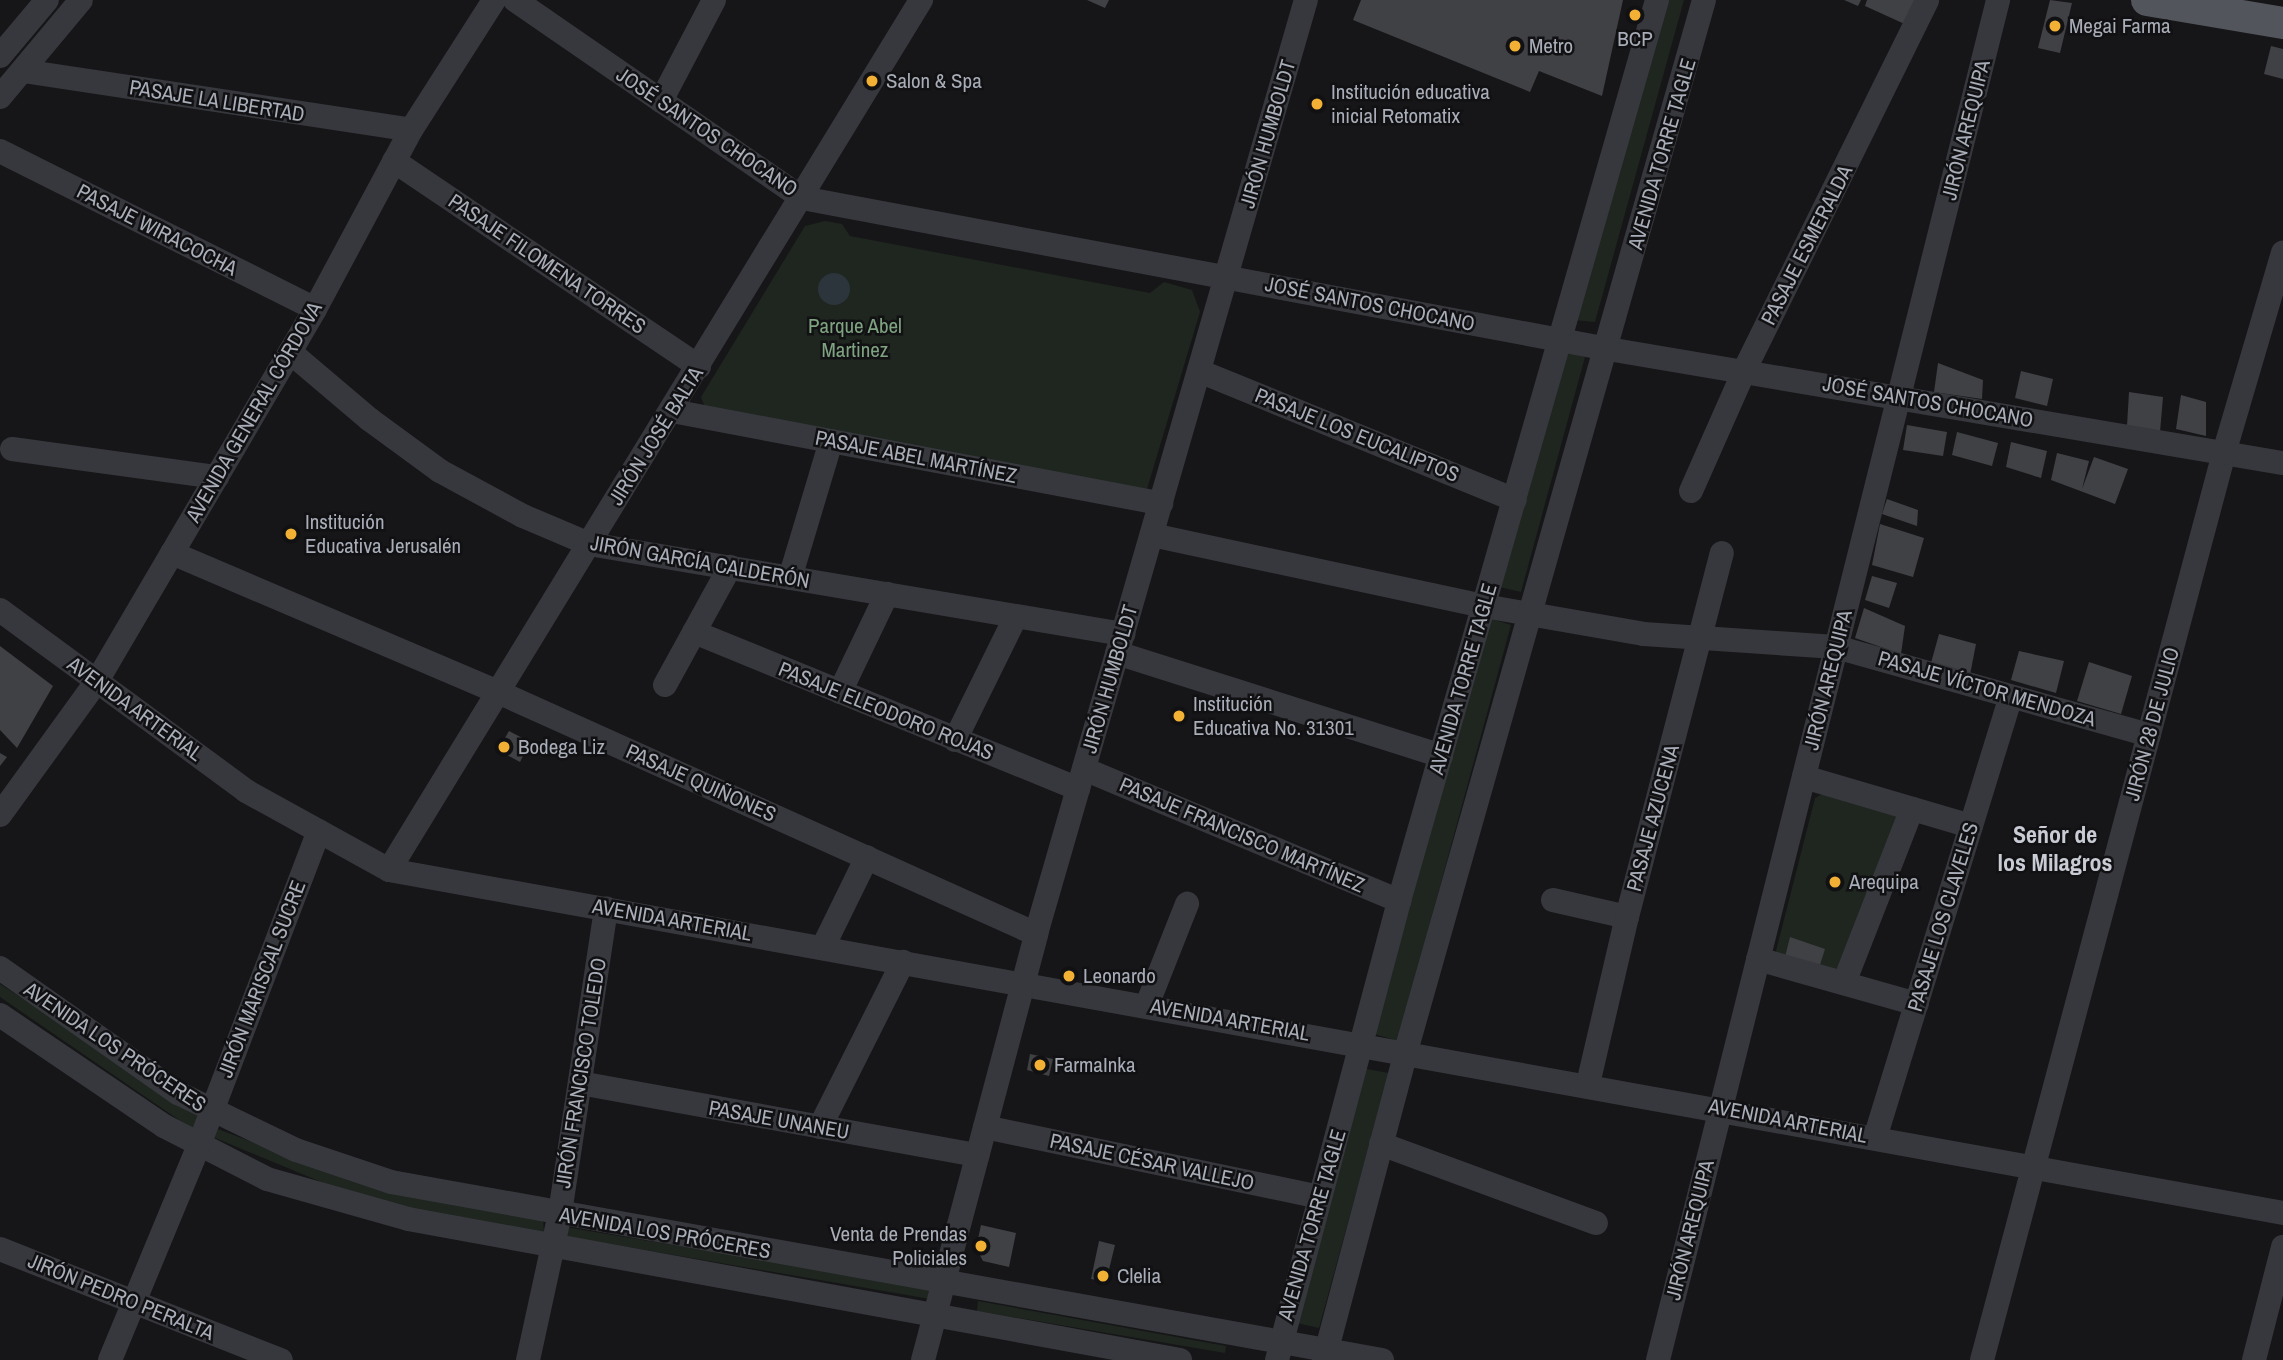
<!DOCTYPE html>
<html>
<head>
<meta charset="utf-8">
<style>
  body { margin:0 }
  #map { position:relative; width:2283px; height:1360px; overflow:hidden; background:#161618; font-family:"Archivo Narrow",sans-serif }
  div>[style] { position:absolute }
  .green>* { inset:0; background:#1e261f }
  .water>* { inset:0; background:#2c353c }
  .round { border-radius:50% }
  .building>* { inset:0; background:#404145 }
  .minor>* { height:24px; margin:-12px; padding:0 12px; transform-origin:12px; border-radius:12px; background:#37383d }
  .major>* { height:32px; margin:-16px; padding:0 16px; transform-origin:16px; border-radius:16px; background:#53555c }
  .dots>* { width:19px; height:19px; translate:-50% -50%; box-sizing:border-box; border:4px solid #111113; border-radius:50% }
  span { translate:-50% -50%; white-space:nowrap; text-align:center; line-height:1.15; -webkit-text-stroke:5px #111113; paint-order:stroke }
  .poi-label { font-size:21px; color:#a8adb8 }
  .left { translate:0 -50%; text-align:left }
  .right { translate:-100% -50%; text-align:right }
  .street-label { font-size:21px; color:#a8adb8 }
  .park-label { font-size:21px; color:#7fa381 }
  .quarter-label { font-size:24px; color:#c9ccd4; font-weight:700 }
</style>
</head>
<body>
<div id="map">
  <div class="green">
    <div style="clip-path:polygon(1665px 0,1684px 0,1595px 322px,1574px 320px)"></div>
    <div style="clip-path:polygon(825px 221px,842px 224px,850px 236px,1150px 293px,1164px 282px,1192px 290px,1200px 312px,1147px 489px,707px 413px,701px 397px,805px 226px)"></div>
    <div style="clip-path:polygon(1565px 350px,1585px 357px,1521px 592px,1495px 586px)"></div>
    <div style="clip-path:polygon(1486px 617px,1511px 625px,1398px 1041px,1371px 1033px)"></div>
    <div style="clip-path:polygon(1824px 793px,1902px 814px,1843px 975px,1779px 957px,1776px 951px,1815px 798px)"></div>
    <div style="clip-path:polygon(0 984px,203px 1115px,195px 1131px,0 997px)"></div>
    <div style="clip-path:polygon(1361px 1068px,1389px 1073px,1319px 1328px,1292px 1322px)"></div>
    <div style="clip-path:polygon(215px 1128px,368px 1186px,543px 1218px,544px 1234px,362px 1199px,213px 1137px)"></div>
    <div style="clip-path:polygon(565px 1227px,929px 1288px,930px 1299px,564px 1236px)"></div>
    <div style="clip-path:polygon(978px 1301px,1226px 1346px,1225px 1353px,977px 1311px)"></div>
  </div>
  <div class="water">
    <div class="round" style="left:818px;top:273px;width:32px;height:32px"></div>
  </div>
  <div class="building">
    <div style="clip-path:polygon(1087px 0,1109px 0,1105px 8px)"></div>
    <div style="clip-path:polygon(1361px 0,1623px 0,1602px 96px,1539px 71px,1530px 92px,1353px 20px)"></div>
    <div style="clip-path:polygon(1844px 0,1861px 0,1858px 6px)"></div>
    <div style="clip-path:polygon(1867px 0,1921px 0,1909px 26px,1865px 6px)"></div>
    <div style="clip-path:polygon(2050px 0,2072px 3px,2060px 53px,2038px 48px)"></div>
    <div style="clip-path:polygon(2271px 46px,2283px 49px,2283px 79px,2264px 74px)"></div>
    <div style="clip-path:polygon(1938px 363px,1983px 380px,1982px 399px,1934px 392px)"></div>
    <div style="clip-path:polygon(2021px 371px,2053px 379px,2047px 406px,2015px 398px)"></div>
    <div style="clip-path:polygon(2129px 392px,2163px 397px,2160px 432px,2127px 426px)"></div>
    <div style="clip-path:polygon(2181px 395px,2206px 402px,2206px 436px,2176px 429px)"></div>
    <div style="clip-path:polygon(1907px 425px,1947px 432px,1943px 456px,1903px 450px)"></div>
    <div style="clip-path:polygon(1957px 432px,1998px 443px,1992px 466px,1952px 455px)"></div>
    <div style="clip-path:polygon(2011px 442px,2047px 451px,2041px 478px,2006px 467px)"></div>
    <div style="clip-path:polygon(2057px 453px,2089px 461px,2082px 489px,2094px 457px,2128px 469px,2115px 504px,2051px 480px)"></div>
    <div style="clip-path:polygon(1887px 499px,1918px 510px,1917px 526px,1882px 514px)"></div>
    <div style="clip-path:polygon(1880px 524px,1924px 538px,1913px 577px,1872px 565px)"></div>
    <div style="clip-path:polygon(1872px 576px,1897px 583px,1889px 608px,1865px 600px)"></div>
    <div style="clip-path:polygon(1864px 608px,1905px 626px,1901px 654px,1855px 638px)"></div>
    <div style="clip-path:polygon(1939px 634px,1976px 644px,1970px 675px,1931px 663px)"></div>
    <div style="clip-path:polygon(0 646px,53px 686px,17px 748px,0 730px)"></div>
    <div style="clip-path:polygon(2019px 651px,2064px 661px,2056px 693px,2011px 680px)"></div>
    <div style="clip-path:polygon(2089px 662px,2132px 676px,2121px 714px,2077px 701px)"></div>
    <div style="clip-path:polygon(509px 731px,530px 742px,520px 762px,498px 750px)"></div>
    <div style="clip-path:polygon(0 753px,7px 757px,0 766px)"></div>
    <div style="clip-path:polygon(1790px 937px,1825px 949px,1819px 968px,1785px 957px)"></div>
    <div style="clip-path:polygon(1030px 1054px,1053px 1059px,1049px 1076px,1027px 1070px)"></div>
    <div style="clip-path:polygon(981px 1225px,1016px 1233px,1009px 1267px,983px 1261px,976px 1248px)"></div>
    <div style="clip-path:polygon(1099px 1241px,1115px 1245px,1106px 1282px,1091px 1279px)"></div>
  </div>
  <div class="minor">
    <div style="left:515px;top:0;width:349px;rotate:34.6deg"></div>
    <div style="left:802px;top:198px;width:820px;rotate:10.61deg"></div>
    <div style="left:1608px;top:349px;width:685px;rotate:9.59deg"></div>
    <div style="left:0;top:56px;width:73px;rotate:-50deg"></div>
    <div style="left:23px;top:71px;width:392px;rotate:8.6deg"></div>
    <div style="left:0;top:97px;width:126px;rotate:-50.1deg"></div>
    <div style="left:661px;top:101px;width:114px;rotate:-62.3deg"></div>
    <div style="left:0;top:151px;width:352px;rotate:26.6deg"></div>
    <div style="left:394px;top:161px;width:368px;rotate:34deg"></div>
    <div style="left:290px;top:352px;width:104px;rotate:40.3deg"></div>
    <div style="left:369px;top:419px;width:88px;rotate:36.2deg"></div>
    <div style="left:440px;top:471px;width:94px;rotate:28.5deg"></div>
    <div style="left:523px;top:516px;width:72px;rotate:23deg"></div>
    <div style="left:589px;top:544px;width:542px;rotate:9.57deg"></div>
    <div style="left:1199px;top:371px;width:341px;rotate:22.2deg"></div>
    <div style="left:672px;top:411px;width:498px;rotate:10.7deg"></div>
    <div style="left:12px;top:449px;width:207px;rotate:7.8deg"></div>
    <div style="left:1691px;top:491px;width:133px;rotate:-66.1deg"></div>
    <div style="left:1745px;top:369px;width:411px;rotate:-63.7deg"></div>
    <div style="left:1152px;top:535px;width:340px;rotate:12.1deg"></div>
    <div style="left:1484px;top:606px;width:162px;rotate:9.9deg"></div>
    <div style="left:1644px;top:634px;width:192px;rotate:3.9deg"></div>
    <div style="left:1836px;top:647px;width:325px;rotate:15.7deg"></div>
    <div style="left:172px;top:553px;width:354px;rotate:23.1deg"></div>
    <div style="left:498px;top:692px;width:590px;rotate:24.22deg"></div>
    <div style="left:790px;top:578px;width:143px;rotate:-73.3deg"></div>
    <div style="left:0;top:610px;width:305px;rotate:36.3deg"></div>
    <div style="left:246px;top:791px;width:163px;rotate:28.9deg"></div>
    <div style="left:389px;top:870px;width:1925px;rotate:10.26deg"></div>
    <div style="left:694px;top:632px;width:415px;rotate:22.2deg"></div>
    <div style="left:1117px;top:653px;width:340px;rotate:17.6deg"></div>
    <div style="left:665px;top:685px;width:135px;rotate:-61.2deg"></div>
    <div style="left:840px;top:692px;width:109px;rotate:-64.4deg"></div>
    <div style="left:955px;top:740px;width:138px;rotate:-63.8deg"></div>
    <div style="left:1084px;top:769px;width:342px;rotate:22.7deg"></div>
    <div style="left:1804px;top:777px;width:174px;rotate:16.4deg"></div>
    <div style="left:0;top:815px;width:165px;rotate:-54.1deg"></div>
    <div style="left:97px;top:681px;width:431px;rotate:-59.6deg"></div>
    <div style="left:315px;top:309px;width:203px;rotate:-61.8deg"></div>
    <div style="left:411px;top:130px;width:154px;rotate:-57.4deg"></div>
    <div style="left:389px;top:870px;width:1020px;rotate:-58.55deg"></div>
    <div style="left:1553px;top:900px;width:76px;rotate:12.9deg"></div>
    <div style="left:823px;top:947px;width:100px;rotate:-63.9deg"></div>
    <div style="left:1758px;top:959px;width:165px;rotate:15.8deg"></div>
    <div style="left:0;top:968px;width:218px;rotate:35.1deg"></div>
    <div style="left:178px;top:1093px;width:131px;rotate:25.8deg"></div>
    <div style="left:296px;top:1150px;width:100px;rotate:18.6deg"></div>
    <div style="left:391px;top:1182px;width:1007px;rotate:10.18deg"></div>
    <div style="left:1844px;top:983px;width:187px;rotate:-68.7deg"></div>
    <div style="left:1147px;top:1005px;width:109px;rotate:-68.4deg"></div>
    <div style="left:0;top:1015px;width:198px;rotate:34.1deg"></div>
    <div style="left:164px;top:1126px;width:116px;rotate:27.2deg"></div>
    <div style="left:267px;top:1179px;width:147px;rotate:15.8deg"></div>
    <div style="left:408px;top:1219px;width:785px;rotate:10.35deg"></div>
    <div style="left:580px;top:1083px;width:404px;rotate:10.3deg"></div>
    <div style="left:1588px;top:1084px;width:171px;rotate:-76.9deg"></div>
    <div style="left:1627px;top:917px;width:376px;rotate:-75.4deg"></div>
    <div style="left:820px;top:1127px;width:185px;rotate:-63.3deg"></div>
    <div style="left:985px;top:1127px;width:341px;rotate:11.8deg"></div>
    <div style="left:1875px;top:1138px;width:462px;rotate:-72.9deg"></div>
    <div style="left:1381px;top:1144px;width:229px;rotate:20.2deg"></div>
    <div style="left:0;top:1249px;width:302px;rotate:21.6deg"></div>
    <div style="left:110px;top:1360px;width:233px;rotate:-67.5deg"></div>
    <div style="left:199px;top:1145px;width:336px;rotate:-69.1deg"></div>
    <div style="left:528px;top:1360px;width:150px;rotate:-77.7deg"></div>
    <div style="left:560px;top:1213px;width:308px;rotate:-81.4deg"></div>
    <div style="left:923px;top:1360px;width:441px;rotate:-75.1deg"></div>
    <div style="left:1036px;top:934px;width:972px;rotate:-73.88deg"></div>
    <div style="left:1277px;top:1360px;width:475px;rotate:-75.1deg"></div>
    <div style="left:1399px;top:901px;width:937px;rotate:-74.02deg"></div>
    <div style="left:1324px;top:1360px;width:320px;rotate:-75.1deg"></div>
    <div style="left:1406px;top:1051px;width:1092px;rotate:-74.17deg"></div>
    <div style="left:1658px;top:1360px;width:1402px;rotate:-75.96deg"></div>
    <div style="left:1982px;top:1360px;width:939px;rotate:-75.06deg"></div>
    <div style="left:2224px;top:453px;width:209px;rotate:-73.6deg"></div>
    <div style="left:2254px;top:1360px;width:117px;rotate:-75.6deg"></div>
  </div>
  <div class="major">
    <div style="left:2147px;top:0;width:138px;rotate:9.6deg"></div>
  </div>
  <div class="dots">
    <div style="left:1635px;top:15px;background:#f2b134"></div>
    <div style="left:2055px;top:26px;background:#f2b134"></div>
    <div style="left:1515px;top:46px;background:#f2b134"></div>
    <div style="left:872px;top:81px;background:#f2b134"></div>
    <div style="left:1317px;top:104px;background:#f2b134"></div>
    <div style="left:291px;top:534px;background:#f2b134"></div>
    <div style="left:1179px;top:716px;background:#f2b134"></div>
    <div style="left:504px;top:747px;background:#f2b134"></div>
    <div style="left:1835px;top:882px;background:#f2b134"></div>
    <div style="left:1069px;top:976px;background:#f2b134"></div>
    <div style="left:1040px;top:1065px;background:#f2b134"></div>
    <div style="left:981px;top:1246px;background:#f2b134"></div>
    <div style="left:1103px;top:1276px;background:#f2b134"></div>
  </div>
  <div class="poi-label">
    <span class="left" style="left:2069px;top:26px">Megai Farma</span>
    <span style="left:1635px;top:39px">BCP</span>
    <span class="left" style="left:1529px;top:46px">Metro</span>
    <span class="left" style="left:886px;top:81px">Salon &amp; Spa</span>
    <span class="left" style="left:1331px;top:104px">Institución educativa<br>inicial Retomatix</span>
    <span class="left" style="left:305px;top:534px">Institución<br>Educativa Jerusalén</span>
    <span class="left" style="left:1193px;top:716px">Institución<br>Educativa No. 31301</span>
    <span class="left" style="left:518px;top:747px">Bodega Liz</span>
    <span class="left" style="left:1849px;top:882px">Arequipa</span>
    <span class="left" style="left:1083px;top:976px">Leonardo</span>
    <span class="left" style="left:1054px;top:1065px">FarmaInka</span>
    <span class="right" style="left:967px;top:1246px">Venta de Prendas<br>Policiales</span>
    <span class="left" style="left:1117px;top:1276px">Clelia</span>
  </div>
  <div class="street-label">
    <span style="left:217px;top:101px;rotate:9deg">PASAJE LA LIBERTAD</span>
    <span style="left:1966px;top:130px;rotate:-76deg">JIRÓN AREQUIPA</span>
    <span style="left:707px;top:132px;rotate:34deg">JOSÉ SANTOS CHOCANO</span>
    <span style="left:1268px;top:134px;rotate:-74deg">JIRÓN HUMBOLDT</span>
    <span style="left:1662px;top:154px;rotate:-74deg">AVENIDA TORRE TAGLE</span>
    <span style="left:157px;top:230px;rotate:27deg">PASAJE WIRACOCHA</span>
    <span style="left:1807px;top:245px;rotate:-63deg">PASAJE ESMERALDA</span>
    <span style="left:547px;top:264px;rotate:34deg">PASAJE FILOMENA TORRES</span>
    <span style="left:1370px;top:304px;rotate:11deg">JOSÉ SANTOS CHOCANO</span>
    <span style="left:1928px;top:402px;rotate:10deg">JOSÉ SANTOS CHOCANO</span>
    <span style="left:254px;top:412px;rotate:-60deg">AVENIDA GENERAL CÓRDOVA</span>
    <span style="left:1357px;top:435px;rotate:22deg">PASAJE LOS EUCALIPTOS</span>
    <span style="left:656px;top:436px;rotate:-58deg">JIRÓN JOSÉ BALTA</span>
    <span style="left:916px;top:457px;rotate:11deg">PASAJE ABEL MARTÍNEZ</span>
    <span style="left:700px;top:562px;rotate:10deg">JIRÓN GARCÍA CALDERÓN</span>
    <span style="left:1110px;top:679px;rotate:-74deg">JIRÓN HUMBOLDT</span>
    <span style="left:1463px;top:679px;rotate:-74deg">AVENIDA TORRE TAGLE</span>
    <span style="left:1828px;top:680px;rotate:-76deg">JIRÓN AREQUIPA</span>
    <span style="left:1987px;top:689px;rotate:16deg">PASAJE VÍCTOR MENDOZA</span>
    <span style="left:135px;top:709px;rotate:36deg">AVENIDA ARTERIAL</span>
    <span style="left:886px;top:711px;rotate:22deg">PASAJE ELEODORO ROJAS</span>
    <span style="left:2152px;top:724px;rotate:-75deg">JIRÓN 28 DE JULIO</span>
    <span style="left:701px;top:783px;rotate:24deg">PASAJE QUIÑONES</span>
    <span style="left:1653px;top:818px;rotate:-75deg">PASAJE AZUCENA</span>
    <span style="left:1242px;top:835px;rotate:23deg">PASAJE FRANCISCO MARTÍNEZ</span>
    <span style="left:1943px;top:917px;rotate:-73deg">PASAJE LOS CLAVELES</span>
    <span style="left:672px;top:920px;rotate:10deg">AVENIDA ARTERIAL</span>
    <span style="left:262px;top:979px;rotate:-69deg">JIRÓN MARISCAL SUCRE</span>
    <span style="left:1230px;top:1020px;rotate:10deg">AVENIDA ARTERIAL</span>
    <span style="left:115px;top:1047px;rotate:34deg">AVENIDA LOS PRÓCERES</span>
    <span style="left:581px;top:1073px;rotate:-81deg">JIRÓN FRANCISCO TOLEDO</span>
    <span style="left:779px;top:1120px;rotate:10deg">PASAJE UNANEU</span>
    <span style="left:1788px;top:1121px;rotate:11deg">AVENIDA ARTERIAL</span>
    <span style="left:1152px;top:1162px;rotate:12deg">PASAJE CÉSAR VALLEJO</span>
    <span style="left:1312px;top:1225px;rotate:-74deg">AVENIDA TORRE TAGLE</span>
    <span style="left:1690px;top:1230px;rotate:-76deg">JIRÓN AREQUIPA</span>
    <span style="left:665px;top:1233px;rotate:10deg">AVENIDA LOS PRÓCERES</span>
    <span style="left:121px;top:1297px;rotate:22deg">JIRÓN PEDRO PERALTA</span>
  </div>
  <div class="park-label">
    <span style="left:855px;top:338px">Parque Abel<br>Martinez</span>
  </div>
  <div class="quarter-label">
    <span style="left:2055px;top:849px">Señor de<br>los Milagros</span>
  </div>
</div>
</body>
</html>
